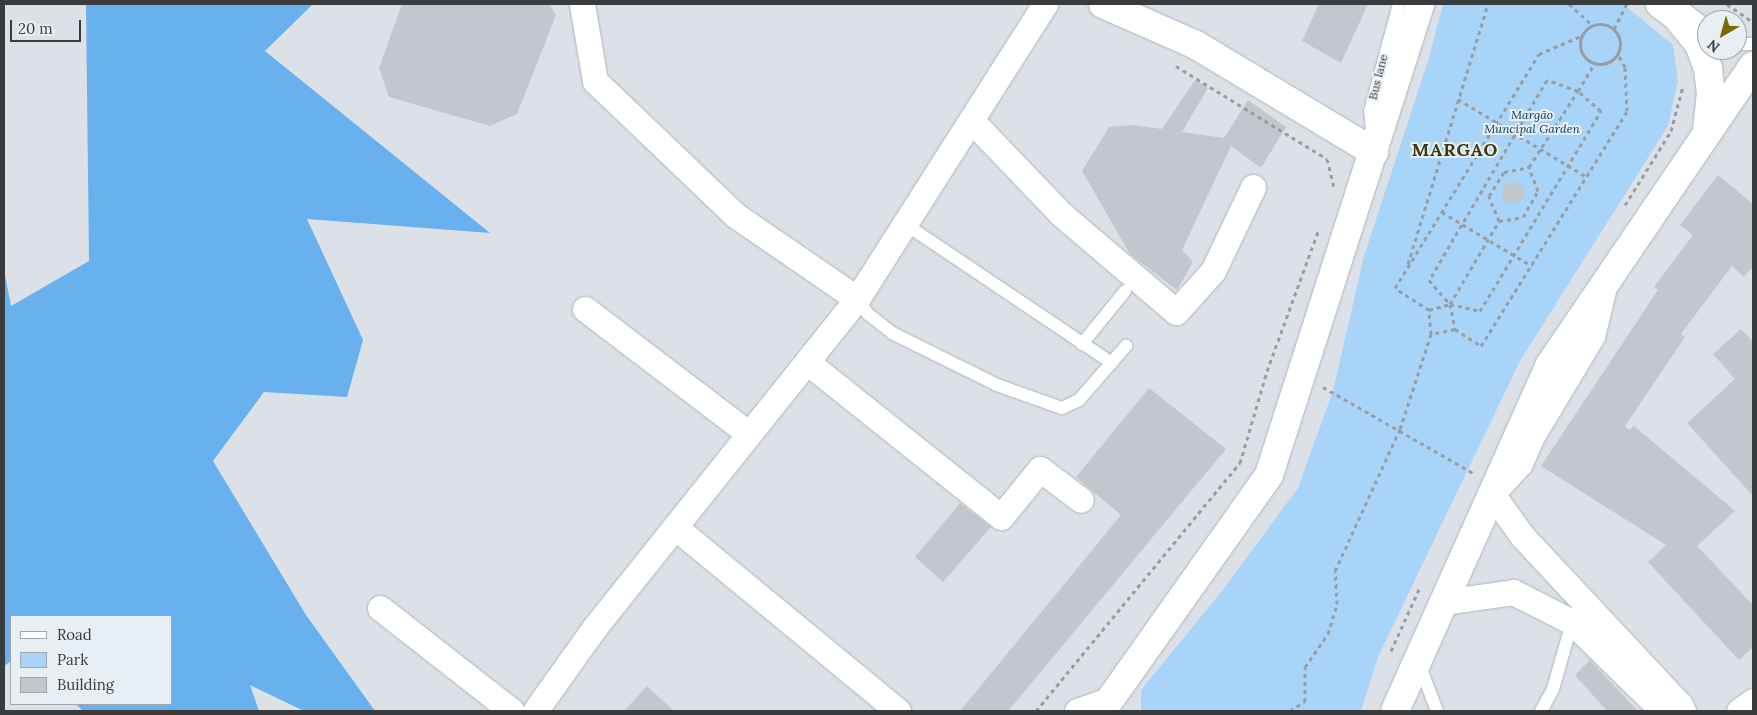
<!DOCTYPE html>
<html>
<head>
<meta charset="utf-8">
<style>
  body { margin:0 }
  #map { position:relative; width:1757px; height:715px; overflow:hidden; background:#dbe1e7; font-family:Lora,serif }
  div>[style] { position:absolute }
  .green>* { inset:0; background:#a9d4fa }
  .forest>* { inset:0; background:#69b1ee }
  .building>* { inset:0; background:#c1c7cc }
  .round { border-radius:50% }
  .path>* { height:3px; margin-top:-1.5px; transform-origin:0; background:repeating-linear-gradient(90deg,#989da1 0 4px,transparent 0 8px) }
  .path>.ring { margin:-1.5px; padding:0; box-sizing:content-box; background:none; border:3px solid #989da1; border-radius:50% }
  .roads { filter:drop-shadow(0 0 1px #b0b6bb) drop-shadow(0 0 1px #b0b6bb) }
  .lane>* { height:12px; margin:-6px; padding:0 6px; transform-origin:6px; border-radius:6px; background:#fff }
  .street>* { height:25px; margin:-12.5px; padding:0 12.5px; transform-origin:12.5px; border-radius:12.5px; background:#fff }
  .secondary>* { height:28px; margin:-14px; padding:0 14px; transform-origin:14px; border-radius:14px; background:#fff }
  span { translate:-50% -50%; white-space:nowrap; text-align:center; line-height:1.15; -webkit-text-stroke:4px #e8eff4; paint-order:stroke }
  .street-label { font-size:12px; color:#393b3d }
  .park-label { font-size:12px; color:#003a61; font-style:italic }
  .district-label { font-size:18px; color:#3f360b; font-weight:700; letter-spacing:1px }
  .frame { position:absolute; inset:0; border:5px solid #393b3d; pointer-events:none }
  .legend { position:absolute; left:10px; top:615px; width:162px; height:90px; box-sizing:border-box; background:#e8eff4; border:1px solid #a2a7ab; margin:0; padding:6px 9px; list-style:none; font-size:15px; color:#393b3d }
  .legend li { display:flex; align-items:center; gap:10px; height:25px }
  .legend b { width:25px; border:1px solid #a2a7ab }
  .north { position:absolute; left:1697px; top:10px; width:50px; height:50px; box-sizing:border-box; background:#e8eff4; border:1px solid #a2a7ab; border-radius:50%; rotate:218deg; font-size:14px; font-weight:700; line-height:20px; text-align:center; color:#393b3d }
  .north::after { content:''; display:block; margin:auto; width:18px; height:22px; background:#7d6900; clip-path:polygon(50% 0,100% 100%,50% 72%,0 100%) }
  .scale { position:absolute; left:10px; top:20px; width:71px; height:22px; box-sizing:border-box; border:2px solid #393b3d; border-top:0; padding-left:6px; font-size:15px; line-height:18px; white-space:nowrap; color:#393b3d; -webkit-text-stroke:4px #e8eff4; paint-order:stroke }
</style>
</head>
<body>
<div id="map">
  <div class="green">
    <div style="clip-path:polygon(1443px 4px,1623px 4px,1673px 45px,1678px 80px,1668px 126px,1520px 361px,1378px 657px,1361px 711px,1141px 711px,1141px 690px,1222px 591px,1298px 488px,1333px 391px,1364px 256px,1429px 58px)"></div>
  </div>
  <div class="forest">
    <div style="clip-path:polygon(86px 4px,313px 4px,265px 51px,490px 233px,307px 219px,363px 340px,347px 397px,264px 392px,213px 461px,306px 615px,375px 711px,304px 711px,250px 685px,259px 711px,83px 711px,76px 704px,171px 704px,171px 616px,11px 616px,11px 661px,4px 666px,4px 270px,11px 306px,89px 261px)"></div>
  </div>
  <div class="building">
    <div style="clip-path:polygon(402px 4px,549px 4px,556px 15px,517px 114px,490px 126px,389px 97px,379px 68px)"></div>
    <div style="clip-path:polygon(1319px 4px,1368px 4px,1341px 63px,1302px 41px)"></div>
    <div style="clip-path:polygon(1195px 80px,1208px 88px,1182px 132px,1224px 138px,1248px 100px,1286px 127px,1261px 168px,1231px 146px,1182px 250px,1193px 262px,1177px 290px,1130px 254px,1082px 171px,1109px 127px,1132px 125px,1162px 129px)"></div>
    <div style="clip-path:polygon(1718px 175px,1753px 204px,1753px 266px,1744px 277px,1732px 266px,1681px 334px,1685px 337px,1625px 426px,1629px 430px,1634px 426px,1735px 511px,1697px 546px,1753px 605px,1753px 647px,1739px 660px,1648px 562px,1666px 545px,1541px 466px,1658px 290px,1654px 287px,1693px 235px,1680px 225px)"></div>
    <div class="round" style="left:1502px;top:182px;width:22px;height:22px"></div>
    <div style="clip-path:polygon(1741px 329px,1753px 342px,1753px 496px,1687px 423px,1735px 379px,1713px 354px)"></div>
    <div style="clip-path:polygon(1149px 388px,1226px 449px,1008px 711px,960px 711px,1121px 515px,1076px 477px)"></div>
    <div style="clip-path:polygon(960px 503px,991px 527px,943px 582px,915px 557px)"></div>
    <div style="clip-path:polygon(1590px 660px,1638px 711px,1607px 711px,1575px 675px)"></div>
    <div style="clip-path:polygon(647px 686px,674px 711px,624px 711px)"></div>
  </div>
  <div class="path">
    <div style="left:1569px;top:4px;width:31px;rotate:42deg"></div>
    <div style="left:1727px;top:4px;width:32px;rotate:35deg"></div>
    <div class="ring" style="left:1580px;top:24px;width:37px;height:37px"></div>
    <div style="left:1614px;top:29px;width:28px;rotate:-63deg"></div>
    <div style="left:1176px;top:66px;width:177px;rotate:31.6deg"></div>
    <div style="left:1327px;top:159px;width:29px;rotate:76deg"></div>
    <div style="left:1458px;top:99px;width:151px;rotate:31.2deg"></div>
    <div style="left:1625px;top:205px;width:87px;rotate:-58.1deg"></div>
    <div style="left:1671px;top:131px;width:47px;rotate:-75.1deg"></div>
    <div style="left:1442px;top:212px;width:105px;rotate:31deg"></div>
    <div style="left:1499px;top:221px;width:24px;rotate:-9deg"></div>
    <div style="left:1523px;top:217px;width:30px;rotate:-60deg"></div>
    <div style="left:1538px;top:191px;width:26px;rotate:-111deg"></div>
    <div style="left:1408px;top:264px;width:272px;rotate:-72.9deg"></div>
    <div style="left:1450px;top:304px;width:31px;rotate:13deg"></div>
    <div style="left:1480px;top:311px;width:234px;rotate:-58.8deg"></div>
    <div style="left:1601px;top:111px;width:30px;rotate:-139deg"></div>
    <div style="left:1578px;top:91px;width:33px;rotate:-160deg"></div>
    <div style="left:1547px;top:80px;width:232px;rotate:120.5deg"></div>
    <div style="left:1429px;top:280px;width:32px;rotate:49deg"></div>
    <div style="left:1450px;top:304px;width:25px;rotate:79deg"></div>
    <div style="left:1455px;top:329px;width:25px;rotate:168deg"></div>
    <div style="left:1431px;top:334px;width:24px;rotate:-95deg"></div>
    <div style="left:1429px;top:310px;width:22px;rotate:-16deg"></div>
    <div style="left:1450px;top:304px;width:96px;rotate:-59.4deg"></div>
    <div style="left:1499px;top:221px;width:27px;rotate:-112deg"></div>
    <div style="left:1489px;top:196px;width:28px;rotate:-58deg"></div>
    <div style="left:1504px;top:172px;width:25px;rotate:-11deg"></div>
    <div style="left:1529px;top:167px;width:90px;rotate:-57.2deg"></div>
    <div style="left:1578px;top:91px;width:33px;rotate:-59deg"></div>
    <div style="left:1429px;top:310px;width:40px;rotate:-147.1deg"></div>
    <div style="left:1395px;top:288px;width:275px;rotate:-58.4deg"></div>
    <div style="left:1539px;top:54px;width:46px;rotate:-23.2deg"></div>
    <div style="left:1455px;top:329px;width:31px;rotate:33deg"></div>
    <div style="left:1481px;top:346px;width:277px;rotate:-58.1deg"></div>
    <div style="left:1627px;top:111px;width:44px;rotate:-92.6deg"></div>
    <div style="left:1625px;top:67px;width:15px;rotate:-118deg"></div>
    <div style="left:1323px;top:387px;width:173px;rotate:29.8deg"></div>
    <div style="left:1391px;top:651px;width:68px;rotate:-65.7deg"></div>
    <div style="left:1036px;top:711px;width:321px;rotate:-50.6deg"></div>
    <div style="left:1240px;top:463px;width:96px;rotate:-73.6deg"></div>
    <div style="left:1267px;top:371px;width:151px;rotate:-69.9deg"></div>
    <div style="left:1256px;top:711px;width:12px"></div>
    <div style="left:1290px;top:711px;width:18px;rotate:-34deg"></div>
    <div style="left:1305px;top:701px;width:34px;rotate:-90deg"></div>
    <div style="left:1305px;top:667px;width:40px;rotate:-55.1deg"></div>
    <div style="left:1328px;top:634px;width:31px;rotate:-73deg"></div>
    <div style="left:1337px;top:604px;width:33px;rotate:-93deg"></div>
    <div style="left:1335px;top:571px;width:156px;rotate:-65.4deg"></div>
    <div style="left:1400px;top:429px;width:100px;rotate:-71.9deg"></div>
  </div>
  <div class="roads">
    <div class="lane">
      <div style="left:1681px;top:6px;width:33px;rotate:38deg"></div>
      <div style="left:1737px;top:44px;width:16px"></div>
      <div style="left:1372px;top:132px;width:21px;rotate:-95deg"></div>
      <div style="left:1370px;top:111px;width:111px;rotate:-74.8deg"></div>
      <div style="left:905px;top:224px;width:249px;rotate:33.9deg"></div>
      <div style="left:857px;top:299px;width:19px;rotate:54deg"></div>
      <div style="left:868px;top:314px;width:31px;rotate:38deg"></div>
      <div style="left:892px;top:333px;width:117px;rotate:26.3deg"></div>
      <div style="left:997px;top:385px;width:69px;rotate:19.5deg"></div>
      <div style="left:1062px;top:408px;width:19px;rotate:-25deg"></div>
      <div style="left:1079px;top:400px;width:72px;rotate:-49deg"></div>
      <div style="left:1082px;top:344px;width:68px;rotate:-50.9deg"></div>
      <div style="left:1419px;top:664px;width:50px;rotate:69deg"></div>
      <div style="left:1541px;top:711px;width:25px;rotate:-61deg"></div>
      <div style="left:1553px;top:689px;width:73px;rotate:-74.1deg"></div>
    </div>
    <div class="street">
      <div style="left:582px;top:4px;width:78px;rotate:80.4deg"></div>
      <div style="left:595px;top:81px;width:194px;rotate:43.7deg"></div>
      <div style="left:735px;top:215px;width:148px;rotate:34.5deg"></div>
      <div style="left:971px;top:120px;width:130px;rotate:46.2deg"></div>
      <div style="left:1061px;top:214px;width:151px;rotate:40.4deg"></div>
      <div style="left:1176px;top:312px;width:55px;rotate:-47.9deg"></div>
      <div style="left:1213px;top:271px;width:93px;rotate:-64.5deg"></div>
      <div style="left:1603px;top:291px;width:46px;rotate:103.7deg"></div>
      <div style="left:1592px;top:336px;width:117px;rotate:121deg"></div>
      <div style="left:1532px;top:436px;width:30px;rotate:114deg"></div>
      <div style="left:1520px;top:463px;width:42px;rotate:132.1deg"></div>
      <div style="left:1492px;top:494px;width:53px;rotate:54.2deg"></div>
      <div style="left:1523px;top:537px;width:230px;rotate:46.9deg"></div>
      <div style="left:1680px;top:705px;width:7px;rotate:63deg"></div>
      <div style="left:585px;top:309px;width:206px;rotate:37.3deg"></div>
      <div style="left:807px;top:362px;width:248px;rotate:38.6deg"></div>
      <div style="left:1001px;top:517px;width:62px;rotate:-50.9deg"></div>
      <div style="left:1040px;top:469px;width:51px;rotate:37.1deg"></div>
      <div style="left:675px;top:527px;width:289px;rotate:39.5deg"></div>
      <div style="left:1444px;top:602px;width:70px;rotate:-8.2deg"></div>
      <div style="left:1513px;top:592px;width:66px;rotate:27deg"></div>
      <div style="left:1572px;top:622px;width:127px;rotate:44.4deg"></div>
      <div style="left:380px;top:608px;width:167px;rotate:38deg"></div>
      <div style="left:535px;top:711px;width:103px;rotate:-54.5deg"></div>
      <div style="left:595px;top:627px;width:420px;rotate:-51.4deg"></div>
      <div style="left:857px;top:299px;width:350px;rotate:-57.5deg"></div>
      <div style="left:1077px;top:711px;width:34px;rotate:-19deg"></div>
      <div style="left:1739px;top:711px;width:17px;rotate:-36deg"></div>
    </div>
    <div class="secondary">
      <div style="left:1103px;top:4px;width:102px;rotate:23.8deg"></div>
      <div style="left:1196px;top:45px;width:208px;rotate:31deg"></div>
      <div style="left:1660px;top:4px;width:20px;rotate:37deg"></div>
      <div style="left:1676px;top:16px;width:36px;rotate:51deg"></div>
      <div style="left:1699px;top:44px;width:27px;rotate:70deg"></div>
      <div style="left:1708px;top:69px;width:24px;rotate:83deg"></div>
      <div style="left:1711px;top:93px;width:36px;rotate:96deg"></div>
      <div style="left:1102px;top:711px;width:289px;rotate:-54.7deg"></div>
      <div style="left:1269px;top:475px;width:495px;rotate:-72.2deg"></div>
      <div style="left:1395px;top:711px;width:378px;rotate:-65.9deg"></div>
      <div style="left:1549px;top:366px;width:363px;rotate:-55.8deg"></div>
    </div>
  </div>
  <div class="street-label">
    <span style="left:1378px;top:77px;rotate:-76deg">Bus lane</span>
  </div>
  <div class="park-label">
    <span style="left:1532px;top:122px">Margão<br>Muncipal Garden</span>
  </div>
  <div class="district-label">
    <span style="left:1455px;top:150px">MARGAO</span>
  </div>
  <div class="frame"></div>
  <ul class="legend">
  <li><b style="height:6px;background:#fff"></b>Road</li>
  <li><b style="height:14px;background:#a9d4fa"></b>Park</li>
  <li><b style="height:14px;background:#c1c7cc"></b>Building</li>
  </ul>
  <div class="north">N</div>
  <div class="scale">20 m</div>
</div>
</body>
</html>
